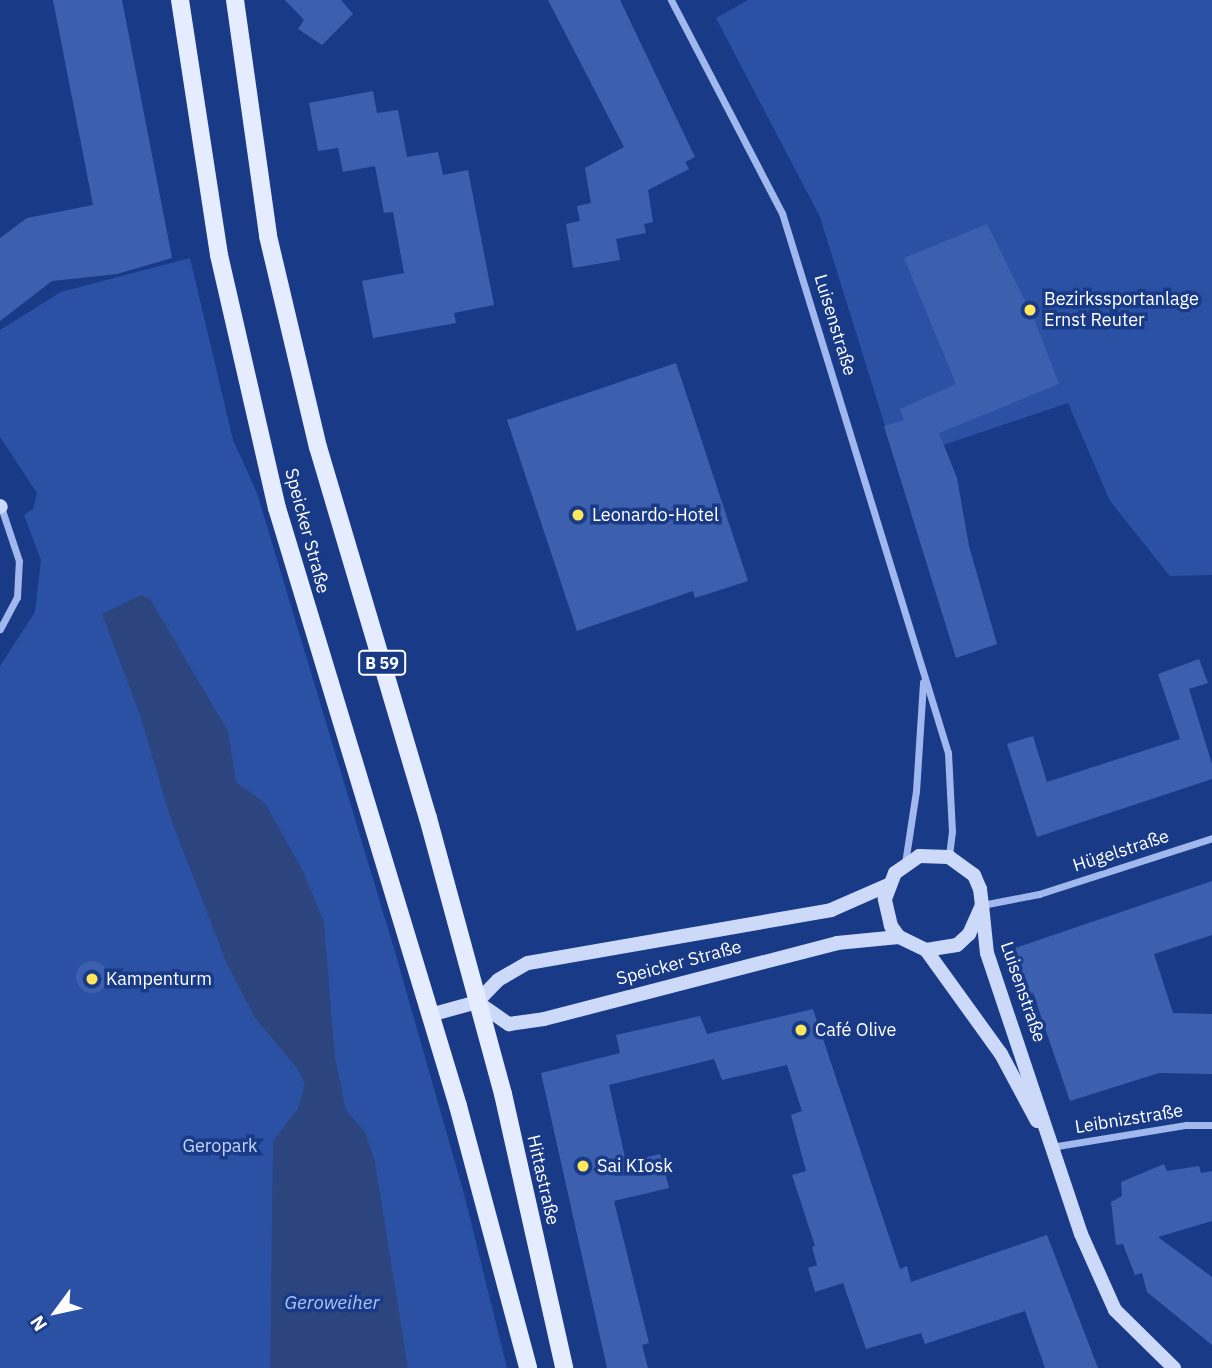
<!DOCTYPE html>
<html>
<head>
<meta charset="utf-8">
<style>
  body { margin:0 }
  #map { position:relative; width:1212px; height:1368px; overflow:hidden; background:#193a87; font-family:"IBM Plex Sans",sans-serif }
  div>[style] { position:absolute }
  .green>* { inset:0; background:#2b51a5 }
  .water>* { inset:0; background:#2c457e }
  .building>* { inset:0; background:#3d60ae }
  .round { border-radius:50% }
  .street>* { height:7px; margin:-3.5px; padding:0 3.5px; transform-origin:3.5px; border-radius:3.5px; background:#a0b8ed }
  .secondary>* { height:14px; margin:-7px; padding:0 7px; transform-origin:7px; border-radius:7px; background:#ccd9f9 }
  .primary>* { height:18px; margin:-9px; padding:0 9px; transform-origin:9px; border-radius:9px; background:#e5ecff }
  .dots>* { width:19px; height:19px; translate:-50% -50%; box-sizing:border-box; border:4px solid #193a87; border-radius:50% }
  span { translate:-50% -50%; white-space:nowrap; text-align:center; line-height:1.15; -webkit-text-stroke:7px #193a87; paint-order:stroke }
  .shield-label span { padding:2px 5px; background:#193a87; border:2px solid; border-radius:5px; -webkit-text-stroke-width:0 }
  .shield-label { font-size:16px; color:#fff; font-weight:700 }
  .poi-label { font-size:18px; color:#fff }
  .left { translate:0 -50%; text-align:left }
  .street-label { font-size:18px; color:#fff }
  .park-label { font-size:18px; color:#c5d6f9 }
  .water-label { font-size:19px; color:#abc3f4; font-style:italic }
  .north { position:absolute; left:21px; top:1277px; width:70px; height:70px; -webkit-text-stroke:5px #193a87; paint-order:stroke; rotate:237deg; font-size:19px; font-weight:700; line-height:28px; text-align:center; color:#fff }
  .north::after { content:''; display:block; margin:auto; width:24px; height:32px; background:#fff; clip-path:polygon(50% 0,100% 100%,50% 72%,0 100%) }
</style>
</head>
<body>
<div id="map">
  <div class="green">
    <div style="clip-path:polygon(748px 0,1212px 0,1212px 575px,1170px 576px,1110px 501px,1068px 403px,896px 461px,820px 217px,716px 18px)"></div>
    <div style="clip-path:polygon(190px 258px,233px 440px,257px 493px,395px 952px,464px 1194px,507px 1368px,0 1368px,0 666px,35px 612px,41px 560px,24px 515px,33px 509px,37px 493px,0 437px,0 330px,61px 292px)"></div>
  </div>
  <div class="water">
    <div style="clip-path:polygon(141px 595px,150px 599px,228px 731px,236px 782px,265px 803px,303px 871px,324px 922px,335px 1058px,346px 1110px,365px 1132px,375px 1162px,408px 1368px,270px 1368px,273px 1141px,298px 1108px,305px 1084px,297px 1068px,255px 1018px,227px 964px,170px 817px,141px 718px,102px 614px)"></div>
  </div>
  <div class="building">
    <div style="clip-path:polygon(53px 0,122px 0,172px 258px,117px 274px,52px 281px,0 321px,0 238px,27px 218px,93px 205px)"></div>
    <div style="clip-path:polygon(285px 0,341px 0,353px 14px,322px 45px,298px 29px,304px 20px)"></div>
    <div style="clip-path:polygon(548px 0,620px 0,695px 157px,685px 162px,689px 169px,648px 190px,653px 222px,644px 224px,646px 233px,616px 239px,620px 260px,573px 268px,566px 224px,580px 221px,577px 206px,591px 203px,585px 168px,624px 147px)"></div>
    <div style="clip-path:polygon(373px 91px,377px 113px,398px 110px,407px 157px,438px 152px,443px 175px,468px 170px,494px 305px,454px 313px,456px 323px,373px 338px,362px 281px,404px 273px,393px 212px,384px 213px,375px 166px,343px 172px,338px 148px,318px 151px,309px 103px)"></div>
    <div style="clip-path:polygon(987px 224px,1035px 321px,1059px 384px,939px 433px,957px 478px,969px 546px,997px 644px,956px 658px,884px 426px,904px 420px,900px 409px,956px 384px,904px 258px)"></div>
    <div style="clip-path:polygon(676px 363px,748px 581px,695px 598px,693px 591px,577px 631px,507px 420px)"></div>
    <div style="clip-path:polygon(1199px 659px,1208px 683px,1189px 689px,1212px 764px,1212px 779px,1037px 837px,1007px 744px,1033px 736px,1047px 782px,1180px 739px,1158px 674px)"></div>
    <div style="clip-path:polygon(1212px 881px,1212px 935px,1154px 954px,1173px 1013px,1212px 1014px,1212px 1074px,1159px 1073px,1070px 1101px,1033px 993px,1028px 995px,1012px 949px)"></div>
    <div class="round" style="left:76px;top:961px;width:32px;height:32px"></div>
    <div style="clip-path:polygon(813px 1009px,900px 1269px,907px 1266px,911px 1282px,1047px 1235px,1098px 1368px,1045px 1368px,1025px 1311px,925px 1344px,921px 1333px,866px 1349px,843px 1283px,815px 1292px,808px 1268px,817px 1265px,812px 1247px,815px 1246px,792px 1175px,806px 1171px,791px 1115px,802px 1111px,787px 1065px,722px 1080px,714px 1059px,609px 1085px,626px 1162px,660px 1154px,669px 1188px,614px 1201px,649px 1343px,642px 1345px,648px 1368px,607px 1368px,541px 1073px,620px 1053px,616px 1035px,700px 1016px,707px 1034px)"></div>
    <div style="clip-path:polygon(1164px 1164px,1167px 1171px,1199px 1166px,1201px 1173px,1212px 1171px,1212px 1221px,1158px 1237px,1212px 1277px,1212px 1345px,1147px 1292px,1142px 1273px,1135px 1275px,1123px 1244px,1116px 1245px,1111px 1202px,1122px 1196px,1121px 1182px)"></div>
  </div>
  <div class="street">
    <div style="left:671px;top:0;width:240px;rotate:62.5deg"></div>
    <div style="left:782px;top:213px;width:565px;rotate:72.91deg"></div>
    <div style="left:948px;top:753px;width:78px;rotate:87.1deg"></div>
    <div style="left:952px;top:831px;width:25px;rotate:97deg"></div>
    <div style="left:0;top:629px;width:36px;rotate:-62deg"></div>
    <div style="left:17px;top:597px;width:36px;rotate:-87deg"></div>
    <div style="left:19px;top:561px;width:57px;rotate:-108.4deg"></div>
    <div style="left:905px;top:863px;width:73px;rotate:-81.3deg"></div>
    <div style="left:916px;top:791px;width:109px;rotate:-86.3deg"></div>
    <div style="left:982px;top:905px;width:58px;rotate:-10.9deg"></div>
    <div style="left:1039px;top:894px;width:182px;rotate:-17.9deg"></div>
    <div style="left:1051px;top:1147px;width:137px;rotate:-9.3deg"></div>
    <div style="left:1186px;top:1125px;width:26px"></div>
  </div>
  <div class="secondary">
    <div style="left:0;top:506px;width:1px;rotate:45deg"></div>
    <div style="left:982px;top:905px;width:32px;rotate:114deg"></div>
    <div style="left:969px;top:934px;width:16px;rotate:137deg"></div>
    <div style="left:957px;top:945px;width:31px;rotate:171deg"></div>
    <div style="left:926px;top:950px;width:30px;rotate:-154deg"></div>
    <div style="left:899px;top:937px;width:14px;rotate:-126deg"></div>
    <div style="left:891px;top:926px;width:28px;rotate:-103deg"></div>
    <div style="left:885px;top:899px;width:28px;rotate:-69deg"></div>
    <div style="left:895px;top:873px;width:29px;rotate:-35deg"></div>
    <div style="left:919px;top:856px;width:30px;rotate:2deg"></div>
    <div style="left:949px;top:857px;width:31px;rotate:36deg"></div>
    <div style="left:974px;top:875px;width:15px;rotate:67deg"></div>
    <div style="left:980px;top:889px;width:16px;rotate:83deg"></div>
    <div style="left:982px;top:905px;width:48px;rotate:84.1deg"></div>
    <div style="left:987px;top:953px;width:296px;rotate:71.5deg"></div>
    <div style="left:1081px;top:1234px;width:83px;rotate:65.9deg"></div>
    <div style="left:1115px;top:1310px;width:83px;rotate:44.5deg"></div>
    <div style="left:926px;top:950px;width:128px;rotate:54.2deg"></div>
    <div style="left:1001px;top:1054px;width:76px;rotate:61.8deg"></div>
    <div style="left:477px;top:1002px;width:39px;rotate:35deg"></div>
    <div style="left:509px;top:1024px;width:35px;rotate:-8deg"></div>
    <div style="left:544px;top:1019px;width:303px;rotate:-14.5deg"></div>
    <div style="left:837px;top:943px;width:62px;rotate:-5.5deg"></div>
    <div style="left:430px;top:1015px;width:49px;rotate:-15.5deg"></div>
    <div style="left:477px;top:1002px;width:30px;rotate:-46deg"></div>
    <div style="left:498px;top:980px;width:34px;rotate:-30deg"></div>
    <div style="left:528px;top:963px;width:308px;rotate:-9.9deg"></div>
    <div style="left:831px;top:910px;width:62px;rotate:-23.7deg"></div>
  </div>
  <div class="primary">
    <div style="left:180px;top:0;width:258px;rotate:81.3deg"></div>
    <div style="left:219px;top:255px;width:260px;rotate:77.1deg"></div>
    <div style="left:277px;top:508px;width:625px;rotate:73.16deg"></div>
    <div style="left:458px;top:1106px;width:271px;rotate:75deg"></div>
    <div style="left:235px;top:0;width:238px;rotate:82deg"></div>
    <div style="left:268px;top:236px;width:217px;rotate:76.7deg"></div>
    <div style="left:318px;top:447px;width:387px;rotate:73.5deg"></div>
    <div style="left:428px;top:818px;width:286px;rotate:74.8deg"></div>
    <div style="left:503px;top:1094px;width:281px;rotate:77.4deg"></div>
  </div>
  <div class="dots">
    <div style="left:1030px;top:310px;background:#ffe65b"></div>
    <div style="left:578px;top:515px;background:#ffe65b"></div>
    <div style="left:92px;top:979px;background:#ffe65b"></div>
    <div style="left:801px;top:1030px;background:#ffe65b"></div>
    <div style="left:583px;top:1166px;background:#ffe65b"></div>
  </div>
  <div class="shield-label">
    <span style="left:382px;top:663px">B 59</span>
  </div>
  <div class="poi-label">
    <span class="left" style="left:1044px;top:310px">Bezirkssportanlage<br>Ernst Reuter</span>
    <span class="left" style="left:592px;top:515px">Leonardo-Hotel</span>
    <span class="left" style="left:106px;top:979px">Kampenturm</span>
    <span class="left" style="left:815px;top:1030px">Café Olive</span>
    <span class="left" style="left:597px;top:1166px">Sai KIosk</span>
  </div>
  <div class="street-label">
    <span style="left:835px;top:325px;rotate:73deg">Luisenstraße</span>
    <span style="left:307px;top:531px;rotate:75deg">Speicker Straße</span>
    <span style="left:1121px;top:851px;rotate:-18deg">Hügelstraße</span>
    <span style="left:679px;top:963px;rotate:-15deg">Speicker Straße</span>
    <span style="left:1023px;top:992px;rotate:71deg">Luisenstraße</span>
    <span style="left:1129px;top:1119px;rotate:-9deg">Leibnizstraße</span>
    <span style="left:543px;top:1180px;rotate:77deg">Hittastraße</span>
  </div>
  <div class="park-label">
    <span style="left:220px;top:1146px">Geropark</span>
  </div>
  <div class="water-label">
    <span style="left:332px;top:1303px">Geroweiher</span>
  </div>
  <div class="north">N</div>
</div>
</body>
</html>
